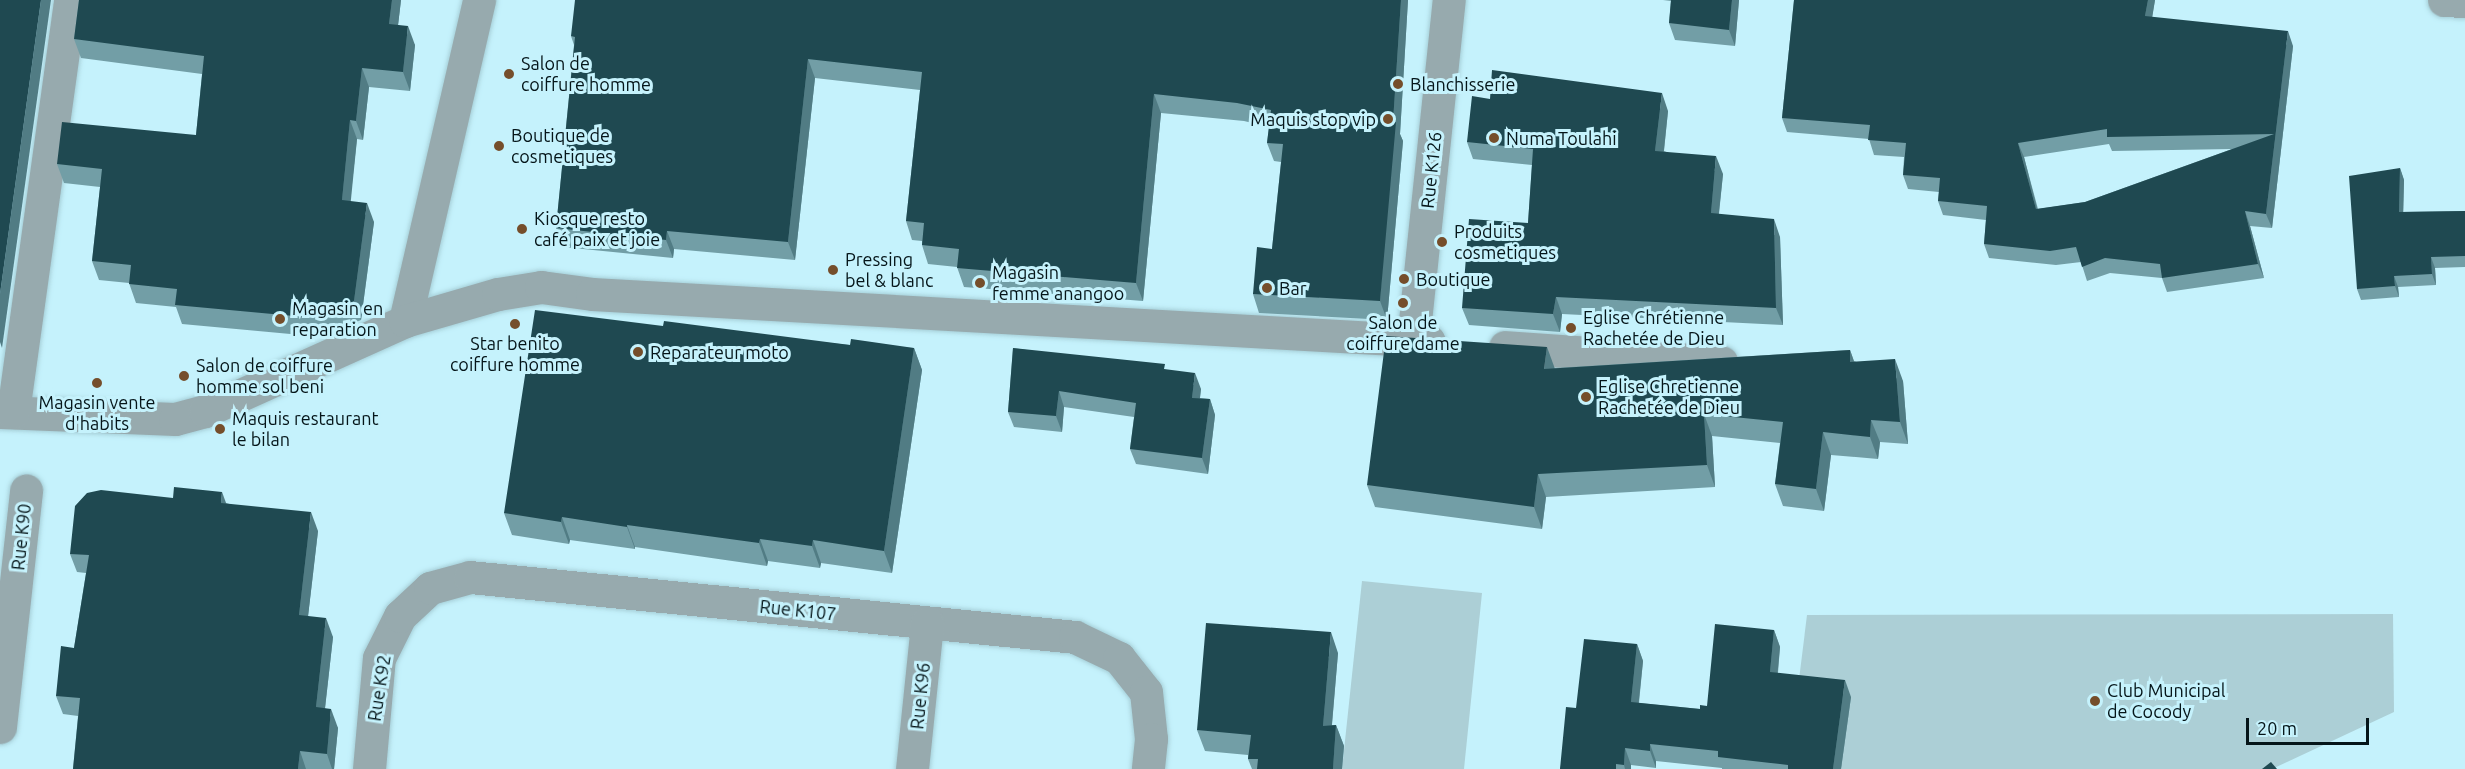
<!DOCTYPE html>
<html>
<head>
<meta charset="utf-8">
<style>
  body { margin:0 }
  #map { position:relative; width:2465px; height:769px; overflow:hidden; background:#c5f2fc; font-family:Ubuntu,sans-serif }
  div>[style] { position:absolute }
  .green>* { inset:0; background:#accfd6 }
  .roads { filter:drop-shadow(0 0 2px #a6cfd8) drop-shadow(0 0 2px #a6cfd8) }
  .street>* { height:33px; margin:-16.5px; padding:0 16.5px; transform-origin:16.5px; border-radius:16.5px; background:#97aaae }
  .wall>* { inset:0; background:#729ea6 }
  .shaded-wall>* { inset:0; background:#517c84 }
  .building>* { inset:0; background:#1f4951 }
  .dots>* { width:16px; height:16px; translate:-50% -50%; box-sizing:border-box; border:3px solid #c5f2fc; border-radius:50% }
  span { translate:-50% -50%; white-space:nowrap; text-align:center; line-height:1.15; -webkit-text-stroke:6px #c5f2fc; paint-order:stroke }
  .poi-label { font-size:18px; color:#051519 }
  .left { translate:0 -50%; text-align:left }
  .right { translate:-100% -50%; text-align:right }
  .street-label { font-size:18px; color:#051519 }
  .scale { position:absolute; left:2246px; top:718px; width:123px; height:27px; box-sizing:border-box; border:3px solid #051519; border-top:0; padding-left:8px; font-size:18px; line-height:21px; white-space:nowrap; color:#051519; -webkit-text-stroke:4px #c5f2fc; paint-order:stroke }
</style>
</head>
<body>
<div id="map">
  <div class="green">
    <div style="clip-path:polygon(1362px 581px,1482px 593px,1464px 769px,1342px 769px)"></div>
    <div style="clip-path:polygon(2393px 614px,2394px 712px,2272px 769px,1788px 769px,1807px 615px)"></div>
  </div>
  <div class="roads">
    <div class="street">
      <div style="left:2444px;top:0;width:21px;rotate:3deg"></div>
      <div style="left:405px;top:321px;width:329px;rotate:-77deg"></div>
      <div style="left:1413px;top:340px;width:342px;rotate:-84deg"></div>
      <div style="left:1505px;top:347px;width:217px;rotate:4deg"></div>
      <div style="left:0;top:412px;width:175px;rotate:2.3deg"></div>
      <div style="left:175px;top:419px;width:31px;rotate:-15deg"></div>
      <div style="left:205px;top:411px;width:219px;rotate:-24.2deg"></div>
      <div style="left:405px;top:321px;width:97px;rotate:-16.2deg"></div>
      <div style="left:498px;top:294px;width:44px;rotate:-9.2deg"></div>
      <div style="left:541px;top:287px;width:51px;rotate:7.8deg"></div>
      <div style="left:592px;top:294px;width:838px;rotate:3.21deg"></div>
      <div style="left:13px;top:412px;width:416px;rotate:-82.1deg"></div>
      <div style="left:0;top:727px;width:238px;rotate:-83.7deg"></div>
      <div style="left:369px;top:769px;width:111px;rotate:-84.9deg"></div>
      <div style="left:379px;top:658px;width:47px;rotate:-63.4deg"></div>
      <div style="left:400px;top:616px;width:41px;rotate:-43deg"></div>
      <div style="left:430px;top:588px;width:41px;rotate:-15.4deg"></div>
      <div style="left:470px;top:577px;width:608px;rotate:5.66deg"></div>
      <div style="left:1075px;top:637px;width:49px;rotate:25.5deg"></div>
      <div style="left:1119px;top:658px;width:43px;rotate:51.5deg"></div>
      <div style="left:1146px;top:692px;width:47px;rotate:83.9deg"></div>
      <div style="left:1151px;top:739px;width:30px;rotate:96deg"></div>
      <div style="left:912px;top:769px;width:147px;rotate:-84.1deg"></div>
    </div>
  </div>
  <div class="wall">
    <div style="clip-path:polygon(79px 0,401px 0,398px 25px,415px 45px,410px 91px,369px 87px,363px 140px,357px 139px,350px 201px,374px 222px,361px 320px,323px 337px,182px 324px,176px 307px,136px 303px,129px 283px,99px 280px,92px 261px,100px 187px,64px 183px,57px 164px,196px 135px,202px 74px,81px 58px,74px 39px)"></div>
    <div style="clip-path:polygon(1408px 0,1400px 134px,1403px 141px,1387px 320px,1259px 313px,1253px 294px,1272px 249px,1281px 162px,1274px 161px,1267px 143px,1269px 127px,1244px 121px,1161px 113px,1143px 301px,964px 287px,957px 267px,928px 264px,922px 245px,922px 241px,912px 240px,906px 221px,920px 90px,815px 78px,795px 260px,674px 249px,673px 258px,563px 247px,556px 228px,574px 45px,571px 36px)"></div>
    <div style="clip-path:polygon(1663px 0,1739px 0,1735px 46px,1675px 40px,1669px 23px,1671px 1px)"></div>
    <div style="clip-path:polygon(evenodd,1794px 0,2155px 0,2152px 17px,2293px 46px,2272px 228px,2250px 226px,2264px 278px,2167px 292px,2162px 278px,2110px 273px,2087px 281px,2081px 262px,2056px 265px,1989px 258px,1984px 244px,1986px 220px,1943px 215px,1938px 201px,1939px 192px,1908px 189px,1903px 175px,1904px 157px,1874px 155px,1869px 139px,1787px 132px,1782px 118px,1794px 0,2109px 144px,2112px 151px,2232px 149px,2085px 202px,2038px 209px,2024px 157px,2109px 144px)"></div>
    <div style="clip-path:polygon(1490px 99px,1668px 111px,1664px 151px,1723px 174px,1719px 214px,1780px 237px,1783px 325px,1562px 314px,1560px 332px,1469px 325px,1462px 308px,1528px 223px,1532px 165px,1473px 159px,1467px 142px)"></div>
    <div style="clip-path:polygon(2400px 168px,2404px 180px,2403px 212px,2465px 211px,2465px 267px,2435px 268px,2436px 285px,2398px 287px,2399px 297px,2361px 300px,2357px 289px)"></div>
    <div style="clip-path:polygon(663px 326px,850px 345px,914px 348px,922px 370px,892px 573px,821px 563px,820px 568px,768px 561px,767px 566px,635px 547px,635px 549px,570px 540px,569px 544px,512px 535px,504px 513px)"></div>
    <div style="clip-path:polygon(1013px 348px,1167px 370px,1201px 389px,1200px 398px,1210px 399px,1215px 415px,1208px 474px,1136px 464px,1130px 449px,1134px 417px,1064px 407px,1062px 432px,1014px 427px,1008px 412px)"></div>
    <div style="clip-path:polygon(1850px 350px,1854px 361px,1903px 381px,1908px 444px,1880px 442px,1878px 459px,1831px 455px,1824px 511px,1783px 506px,1775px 484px,1780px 443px,1712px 436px,1715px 487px,1546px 497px,1542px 529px,1375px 507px,1367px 485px,1555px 368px)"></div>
    <div style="clip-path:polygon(226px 503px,318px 531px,308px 616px,333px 637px,325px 708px,338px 728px,334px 769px,73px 769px,78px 716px,63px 714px,56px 696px,74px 648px,86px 573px,77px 572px,70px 554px)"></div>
    <div style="clip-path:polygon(1774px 630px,1780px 647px,1778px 673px,1851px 697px,1841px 769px,1722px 769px,1722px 768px,1656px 761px,1656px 768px,1631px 765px,1631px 769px,1560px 769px,1576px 708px,1637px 644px,1643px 661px,1639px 703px,1700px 709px,1707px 706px)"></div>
    <div style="clip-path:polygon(1338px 653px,1332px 725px,1336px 725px,1344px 746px,1342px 769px,1252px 769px,1248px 759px,1248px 755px,1205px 751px,1197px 730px)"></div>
  </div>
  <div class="shaded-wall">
    <div style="clip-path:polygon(41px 0,51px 0,2px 348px,0 342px,0 294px)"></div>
    <div style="clip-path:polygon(392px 0,401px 0,396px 43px,389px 24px)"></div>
    <div style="clip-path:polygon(1401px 0,1408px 0,1400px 134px,1403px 141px,1387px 320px,1380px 301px,1393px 122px)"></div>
    <div style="clip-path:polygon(1732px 0,1739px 0,1735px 46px,1729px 30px)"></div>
    <div style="clip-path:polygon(2148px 0,2155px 0,2150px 31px,2145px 16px)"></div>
    <div style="clip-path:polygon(408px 26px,415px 45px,410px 91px,403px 72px)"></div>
    <div style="clip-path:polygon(2288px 31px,2293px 46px,2272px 228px,2266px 214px)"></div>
    <div style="clip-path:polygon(808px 59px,815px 78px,795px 260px,788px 242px)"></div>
    <div style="clip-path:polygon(362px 68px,369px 87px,363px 140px,356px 121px)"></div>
    <div style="clip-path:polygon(1662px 93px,1668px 111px,1662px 168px,1655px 151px)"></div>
    <div style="clip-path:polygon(1154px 94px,1161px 113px,1143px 301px,1136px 283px)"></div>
    <div style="clip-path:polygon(350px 120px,357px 139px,349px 219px,342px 200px)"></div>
    <div style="clip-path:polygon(2018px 143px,2024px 157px,2041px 224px,2036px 209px)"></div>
    <div style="clip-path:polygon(1716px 156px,1723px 174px,1717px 230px,1711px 213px)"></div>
    <div style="clip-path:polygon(2400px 168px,2404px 180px,2403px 223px,2399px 212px)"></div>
    <div style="clip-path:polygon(367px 203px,374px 222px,361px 320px,354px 301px)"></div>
    <div style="clip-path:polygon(2245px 211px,2250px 226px,2264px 278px,2258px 264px)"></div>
    <div style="clip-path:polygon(1774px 219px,1780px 237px,1783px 325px,1776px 308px)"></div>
    <div style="clip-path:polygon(667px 231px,674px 249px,673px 258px,666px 240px)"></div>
    <div style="clip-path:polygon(2431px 257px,2435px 268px,2436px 285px,2432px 274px)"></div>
    <div style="clip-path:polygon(2394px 276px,2398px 287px,2399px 297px,2395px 286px)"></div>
    <div style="clip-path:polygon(1556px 297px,1562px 314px,1560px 332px,1553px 314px)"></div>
    <div style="clip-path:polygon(1547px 347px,1555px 369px,1544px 369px)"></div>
    <div style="clip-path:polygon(914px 348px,922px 370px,892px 573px,884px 551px)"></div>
    <div style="clip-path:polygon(1850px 350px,1858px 373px,1850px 362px)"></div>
    <div style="clip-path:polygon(1895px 359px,1903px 381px,1908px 444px,1900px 422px)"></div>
    <div style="clip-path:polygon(1195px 373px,1201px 389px,1198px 413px,1192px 398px)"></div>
    <div style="clip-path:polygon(1059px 391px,1064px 407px,1062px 432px,1056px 416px)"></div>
    <div style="clip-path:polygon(1210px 399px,1215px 415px,1208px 474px,1202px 458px)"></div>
    <div style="clip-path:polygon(1704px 414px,1712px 436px,1715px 487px,1707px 465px)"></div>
    <div style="clip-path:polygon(1871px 420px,1880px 442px,1878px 459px,1870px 437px)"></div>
    <div style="clip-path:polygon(1823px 432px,1831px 455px,1824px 511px,1816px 489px)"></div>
    <div style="clip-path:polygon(1538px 474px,1546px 497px,1542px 529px,1534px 507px)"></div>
    <div style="clip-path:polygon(222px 492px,229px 511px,221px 503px)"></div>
    <div style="clip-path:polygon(311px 512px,318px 531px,306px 634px,299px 615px)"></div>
    <div style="clip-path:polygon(562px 517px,570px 540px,569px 544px,561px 522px)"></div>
    <div style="clip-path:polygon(627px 525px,635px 547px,635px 549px,627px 527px)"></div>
    <div style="clip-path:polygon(760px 539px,768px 561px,767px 566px,759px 543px)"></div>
    <div style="clip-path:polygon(813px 540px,821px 563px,820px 568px,812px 546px)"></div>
    <div style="clip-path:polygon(326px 618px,333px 637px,323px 726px,316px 707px)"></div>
    <div style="clip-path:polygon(1774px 630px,1780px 647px,1776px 689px,1770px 672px)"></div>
    <div style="clip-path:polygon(1331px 632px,1338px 653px,1330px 746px,1323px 726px)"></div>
    <div style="clip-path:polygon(1637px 644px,1643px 661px,1637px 718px,1631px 702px)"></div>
    <div style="clip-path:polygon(1845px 680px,1851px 697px,1841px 769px,1833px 769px)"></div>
    <div style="clip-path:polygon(331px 709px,338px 728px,334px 769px,332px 769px,327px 754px)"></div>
    <div style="clip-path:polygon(1336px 725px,1344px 746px,1342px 769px,1333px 769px)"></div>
    <div style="clip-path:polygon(1650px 744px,1656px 761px,1656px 768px,1650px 751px)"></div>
    <div style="clip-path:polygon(1625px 748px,1631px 765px,1631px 769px,1625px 769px,1624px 765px)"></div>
    <div style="clip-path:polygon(300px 751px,306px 769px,298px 769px)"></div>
  </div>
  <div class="building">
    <div style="clip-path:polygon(0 0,41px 0,0 294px)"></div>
    <div style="clip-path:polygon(79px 0,392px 0,389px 24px,408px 26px,403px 72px,362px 68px,356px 121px,350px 120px,342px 200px,367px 203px,354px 301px,316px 318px,175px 305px,177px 289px,129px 284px,131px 265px,92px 261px,102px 169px,57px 164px,62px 122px,196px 135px,204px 56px,74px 39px)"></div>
    <div style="clip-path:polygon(575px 0,1401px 0,1393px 122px,1396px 122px,1380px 301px,1253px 294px,1257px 247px,1272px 249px,1283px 144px,1267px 143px,1271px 110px,1237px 103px,1154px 94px,1136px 283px,957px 268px,959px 249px,922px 245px,924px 223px,906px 221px,922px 72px,808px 59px,788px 242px,667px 231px,666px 240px,556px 228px,575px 37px,571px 36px)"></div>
    <div style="clip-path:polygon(1671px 0,1732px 0,1729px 30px,1669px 23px)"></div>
    <div style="clip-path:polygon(evenodd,1794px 0,2148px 0,2145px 16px,2288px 31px,2266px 214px,2245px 211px,2258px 264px,2162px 278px,2160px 264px,2105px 258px,2082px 267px,2076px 247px,2050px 251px,1984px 244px,1987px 206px,1938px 201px,1940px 178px,1903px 175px,1906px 143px,1868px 140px,1870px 125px,1782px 118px,1794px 0,2107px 129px,2107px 137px,2274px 134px,2085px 202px,2036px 209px,2018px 143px,2107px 129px)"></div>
    <div style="clip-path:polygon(1492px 70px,1662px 93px,1655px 151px,1716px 156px,1711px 213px,1774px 219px,1776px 308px,1556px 297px,1553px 314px,1462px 308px,1469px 219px,1528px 223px,1533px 149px,1467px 142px,1472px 96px,1490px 99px)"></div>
    <div style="clip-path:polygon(2400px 168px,2399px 212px,2465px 211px,2465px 256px,2431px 257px,2432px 274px,2394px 276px,2395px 286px,2357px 289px,2349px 176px)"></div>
    <div style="clip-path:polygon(535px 310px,663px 326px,664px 321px,850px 345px,851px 339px,914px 348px,884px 551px,813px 540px,812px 546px,760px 539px,759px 543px,627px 525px,627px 527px,562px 517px,561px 522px,504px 513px)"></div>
    <div style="clip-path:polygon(1386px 336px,1547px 347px,1544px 369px,1850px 350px,1850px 362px,1895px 359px,1900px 422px,1871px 420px,1870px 437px,1823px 432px,1816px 489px,1775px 484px,1783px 422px,1704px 414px,1707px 465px,1538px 474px,1534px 507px,1367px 485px)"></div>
    <div style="clip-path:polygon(1013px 348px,1165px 364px,1164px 369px,1195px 373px,1192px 398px,1210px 399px,1202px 458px,1130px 449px,1136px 403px,1059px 391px,1056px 416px,1008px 412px)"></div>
    <div style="clip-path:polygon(174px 487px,222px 492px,221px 503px,311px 512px,299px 615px,326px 618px,316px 707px,331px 709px,327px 754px,300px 751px,298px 769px,73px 769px,80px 698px,56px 696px,61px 646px,74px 648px,89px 555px,70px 554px,75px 506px,87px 493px,101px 490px,173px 498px)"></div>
    <div style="clip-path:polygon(1206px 623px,1331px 632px,1323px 726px,1336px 725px,1333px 769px,1257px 769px,1258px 759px,1248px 759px,1251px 735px,1197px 730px)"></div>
    <div style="clip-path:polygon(1715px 624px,1774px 630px,1770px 672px,1845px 680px,1833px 769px,1788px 769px,1788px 765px,1718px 757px,1718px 751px,1650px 744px,1650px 751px,1625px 748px,1624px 765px,1616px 764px,1616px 769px,1560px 769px,1566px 707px,1576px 708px,1584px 639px,1637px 644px,1631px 702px,1700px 709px,1700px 705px,1707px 706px)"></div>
    <div style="clip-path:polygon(2271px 762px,2277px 769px,2262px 769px)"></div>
  </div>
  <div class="dots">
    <div style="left:509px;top:74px;background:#754e2b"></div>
    <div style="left:1398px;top:84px;background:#754e2b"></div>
    <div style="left:1388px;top:119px;background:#754e2b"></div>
    <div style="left:1494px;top:138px;background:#754e2b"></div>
    <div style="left:499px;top:146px;background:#754e2b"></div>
    <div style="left:522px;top:229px;background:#754e2b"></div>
    <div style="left:1442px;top:242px;background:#754e2b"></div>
    <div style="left:833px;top:270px;background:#754e2b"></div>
    <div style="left:1404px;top:279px;background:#754e2b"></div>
    <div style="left:980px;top:283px;background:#754e2b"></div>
    <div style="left:1267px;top:288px;background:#754e2b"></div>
    <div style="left:1403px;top:303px;background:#754e2b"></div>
    <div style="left:280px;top:319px;background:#754e2b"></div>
    <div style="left:515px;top:324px;background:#754e2b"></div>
    <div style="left:1571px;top:328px;background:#754e2b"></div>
    <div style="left:638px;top:352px;background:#754e2b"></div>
    <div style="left:184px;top:376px;background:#754e2b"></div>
    <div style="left:97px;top:383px;background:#754e2b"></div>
    <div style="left:1586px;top:397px;background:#754e2b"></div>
    <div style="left:220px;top:429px;background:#754e2b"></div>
    <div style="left:2095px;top:701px;background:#754e2b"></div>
  </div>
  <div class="poi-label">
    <span class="left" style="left:521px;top:74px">Salon de<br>coiffure homme</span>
    <span class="left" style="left:1410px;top:84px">Blanchisserie</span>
    <span class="right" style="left:1376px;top:119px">Maquis stop vip</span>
    <span class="left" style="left:511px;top:146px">Boutique de<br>cosmetiques</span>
    <span class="left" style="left:1506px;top:138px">Numa Toulahi</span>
    <span class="left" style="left:534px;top:229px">Kiosque resto<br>café paix et joie</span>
    <span class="left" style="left:1454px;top:242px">Produits<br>cosmetiques</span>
    <span class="left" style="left:845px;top:270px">Pressing<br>bel &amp; blanc</span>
    <span class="left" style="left:992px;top:283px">Magasin<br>femme anangoo</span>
    <span class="left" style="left:1416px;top:279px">Boutique</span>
    <span class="left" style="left:1279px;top:288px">Bar</span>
    <span class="left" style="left:292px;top:319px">Magasin en<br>reparation</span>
    <span class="left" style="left:1583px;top:328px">Eglise Chrétienne<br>Rachetée de Dieu</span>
    <span style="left:1403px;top:333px">Salon de<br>coiffure dame</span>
    <span style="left:515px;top:354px">Star benito<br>coiffure homme</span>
    <span class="left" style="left:650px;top:352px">Reparateur moto</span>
    <span class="left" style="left:196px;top:376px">Salon de coiffure<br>homme sol beni</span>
    <span class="left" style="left:1598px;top:397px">Eglise Chretienne<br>Rachetée de Dieu</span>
    <span style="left:97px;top:413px">Magasin vente<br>d'habits</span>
    <span class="left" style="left:232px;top:429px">Maquis restaurant<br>le bilan</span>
    <span class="left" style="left:2107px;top:701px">Club Municipal<br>de Cocody</span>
  </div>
  <div class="street-label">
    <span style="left:1431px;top:170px;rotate:-84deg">Rue K126</span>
    <span style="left:21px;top:537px;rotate:-84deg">Rue K90</span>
    <span style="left:798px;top:610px;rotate:6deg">Rue K107</span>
    <span style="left:379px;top:688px;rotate:-81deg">Rue K92</span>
    <span style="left:920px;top:696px;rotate:-84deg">Rue K96</span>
  </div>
  <div class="scale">20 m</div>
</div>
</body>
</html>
